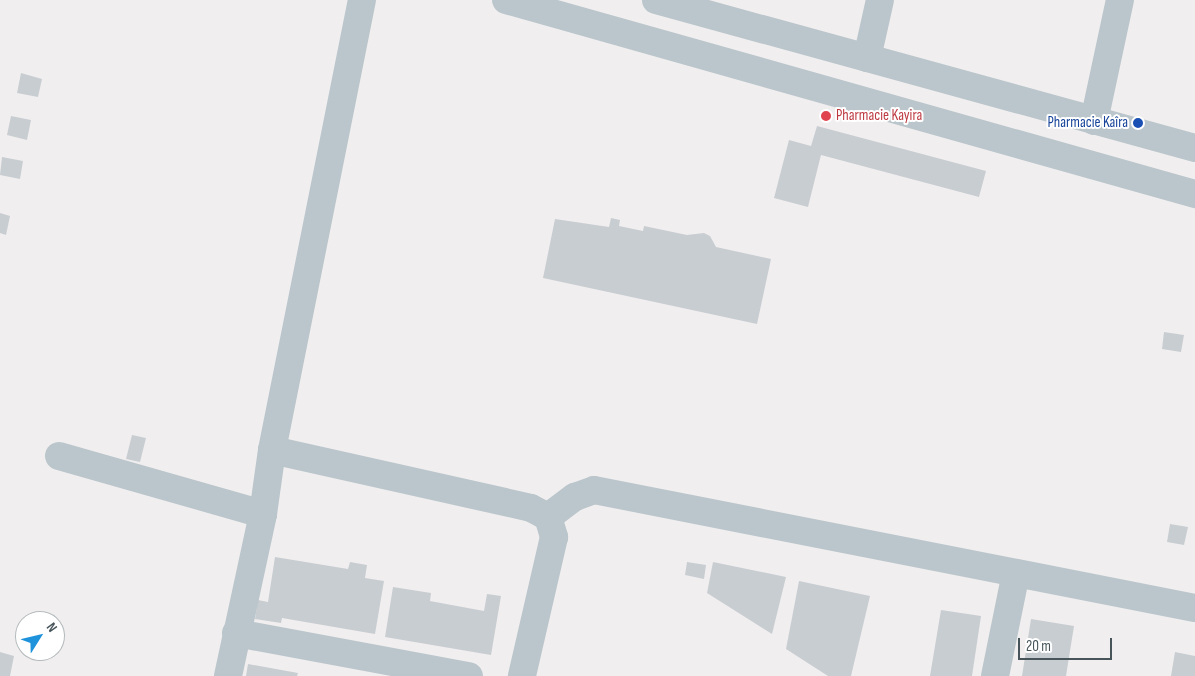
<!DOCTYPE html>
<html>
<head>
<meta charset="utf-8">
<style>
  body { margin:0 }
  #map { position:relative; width:1195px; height:676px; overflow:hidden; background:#f1eeef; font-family:"Sofia Sans Condensed",sans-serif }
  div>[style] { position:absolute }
  .building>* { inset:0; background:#c8cdd1 }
  .minor>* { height:28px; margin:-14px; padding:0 14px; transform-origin:14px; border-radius:14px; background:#bac6cb }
  .dots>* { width:14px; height:14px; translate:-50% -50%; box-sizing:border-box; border:2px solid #fff; border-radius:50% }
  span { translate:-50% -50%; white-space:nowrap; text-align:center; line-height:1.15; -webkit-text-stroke:4px #fff; paint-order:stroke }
  .health-label { font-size:15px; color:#be3a42 }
  .left { translate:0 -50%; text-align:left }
  .transit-label { font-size:15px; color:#164399 }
  .right { translate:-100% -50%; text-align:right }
  .north { position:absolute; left:15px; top:611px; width:50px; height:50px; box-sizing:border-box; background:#fff; border:1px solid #b5bbbd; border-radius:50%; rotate:54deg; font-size:14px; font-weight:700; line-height:20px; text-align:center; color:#47555b }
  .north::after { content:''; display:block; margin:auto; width:18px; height:22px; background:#1e93db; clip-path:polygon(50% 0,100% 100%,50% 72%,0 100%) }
  .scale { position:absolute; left:1018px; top:638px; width:94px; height:22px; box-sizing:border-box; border:2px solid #47555b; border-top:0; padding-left:6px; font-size:15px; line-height:18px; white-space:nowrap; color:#47555b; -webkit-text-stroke:4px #fff; paint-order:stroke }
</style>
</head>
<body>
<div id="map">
  <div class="building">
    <div style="clip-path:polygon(21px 73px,42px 79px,38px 97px,17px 93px)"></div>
    <div style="clip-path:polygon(11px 116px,31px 120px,27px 140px,7px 135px)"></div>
    <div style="clip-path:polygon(817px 126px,986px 171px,979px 197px,821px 155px,808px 207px,774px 198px,789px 140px,811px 146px)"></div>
    <div style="clip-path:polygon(2px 157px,23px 161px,20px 179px,0 175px)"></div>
    <div style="clip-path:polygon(0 213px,10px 216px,6px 235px,0 233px)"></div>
    <div style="clip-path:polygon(611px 218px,620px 220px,619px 226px,643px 231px,644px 226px,687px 235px,704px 233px,710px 236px,716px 247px,771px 259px,757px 324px,543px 278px,555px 219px,609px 227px)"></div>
    <div style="clip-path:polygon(1164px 332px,1184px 335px,1181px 352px,1162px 349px)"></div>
    <div style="clip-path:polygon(132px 435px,146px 438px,140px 462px,126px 459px)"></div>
    <div style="clip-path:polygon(1170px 524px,1188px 527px,1184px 545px,1167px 542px)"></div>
    <div style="clip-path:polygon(275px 557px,348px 569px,350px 562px,367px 565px,365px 578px,384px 581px,375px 634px,282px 618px,281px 623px,255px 619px,258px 600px,268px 602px)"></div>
    <div style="clip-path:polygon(687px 562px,706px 565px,704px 579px,685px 575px)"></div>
    <div style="clip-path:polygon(713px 562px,786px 577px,772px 634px,707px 593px)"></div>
    <div style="clip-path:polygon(799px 581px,870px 596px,851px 676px,828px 676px,786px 649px)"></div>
    <div style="clip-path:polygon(393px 587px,431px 593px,430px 601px,484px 611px,487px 594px,501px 596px,491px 655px,385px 637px)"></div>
    <div style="clip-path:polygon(941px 610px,981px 616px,972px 676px,930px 676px)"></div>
    <div style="clip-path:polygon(1031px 619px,1074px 626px,1066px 676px,1022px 676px)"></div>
    <div style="clip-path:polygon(0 652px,14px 656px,10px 676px,0 676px)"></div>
    <div style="clip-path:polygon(1175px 652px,1195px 656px,1195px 676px,1171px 676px)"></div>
    <div style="clip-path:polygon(248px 664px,298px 673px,297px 676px,246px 676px)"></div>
  </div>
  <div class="minor">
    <div style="left:506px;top:0;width:716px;rotate:15.73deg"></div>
    <div style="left:656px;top:0;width:559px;rotate:15.35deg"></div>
    <div style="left:867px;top:58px;width:59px;rotate:-77.4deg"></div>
    <div style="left:1094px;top:121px;width:124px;rotate:-77.9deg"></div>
    <div style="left:272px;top:450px;width:265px;rotate:12.6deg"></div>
    <div style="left:531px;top:508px;width:19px;rotate:28deg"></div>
    <div style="left:548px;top:517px;width:21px;rotate:73deg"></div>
    <div style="left:554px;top:537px;width:143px;rotate:103deg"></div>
    <div style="left:59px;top:456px;width:212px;rotate:15.9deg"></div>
    <div style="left:548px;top:517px;width:34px;rotate:-37deg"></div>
    <div style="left:575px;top:497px;width:20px;rotate:-20deg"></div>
    <div style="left:594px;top:490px;width:612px;rotate:11.11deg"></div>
    <div style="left:236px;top:633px;width:237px;rotate:10.5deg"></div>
    <div style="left:228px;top:676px;width:166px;rotate:-77.8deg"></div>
    <div style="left:263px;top:514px;width:65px;rotate:-82deg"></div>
    <div style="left:272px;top:450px;width:459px;rotate:-78.7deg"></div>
    <div style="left:995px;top:676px;width:105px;rotate:-78.5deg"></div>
  </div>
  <div class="dots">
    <div style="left:826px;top:116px;background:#e0444e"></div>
    <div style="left:1138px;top:123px;background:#1a4fb4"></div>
  </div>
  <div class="health-label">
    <span class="left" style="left:836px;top:116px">Pharmacie Kayira</span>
  </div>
  <div class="transit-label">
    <span class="right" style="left:1128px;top:123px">Pharmacie Kaîra</span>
  </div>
  <div class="north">N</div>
  <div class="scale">20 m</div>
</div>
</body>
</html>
